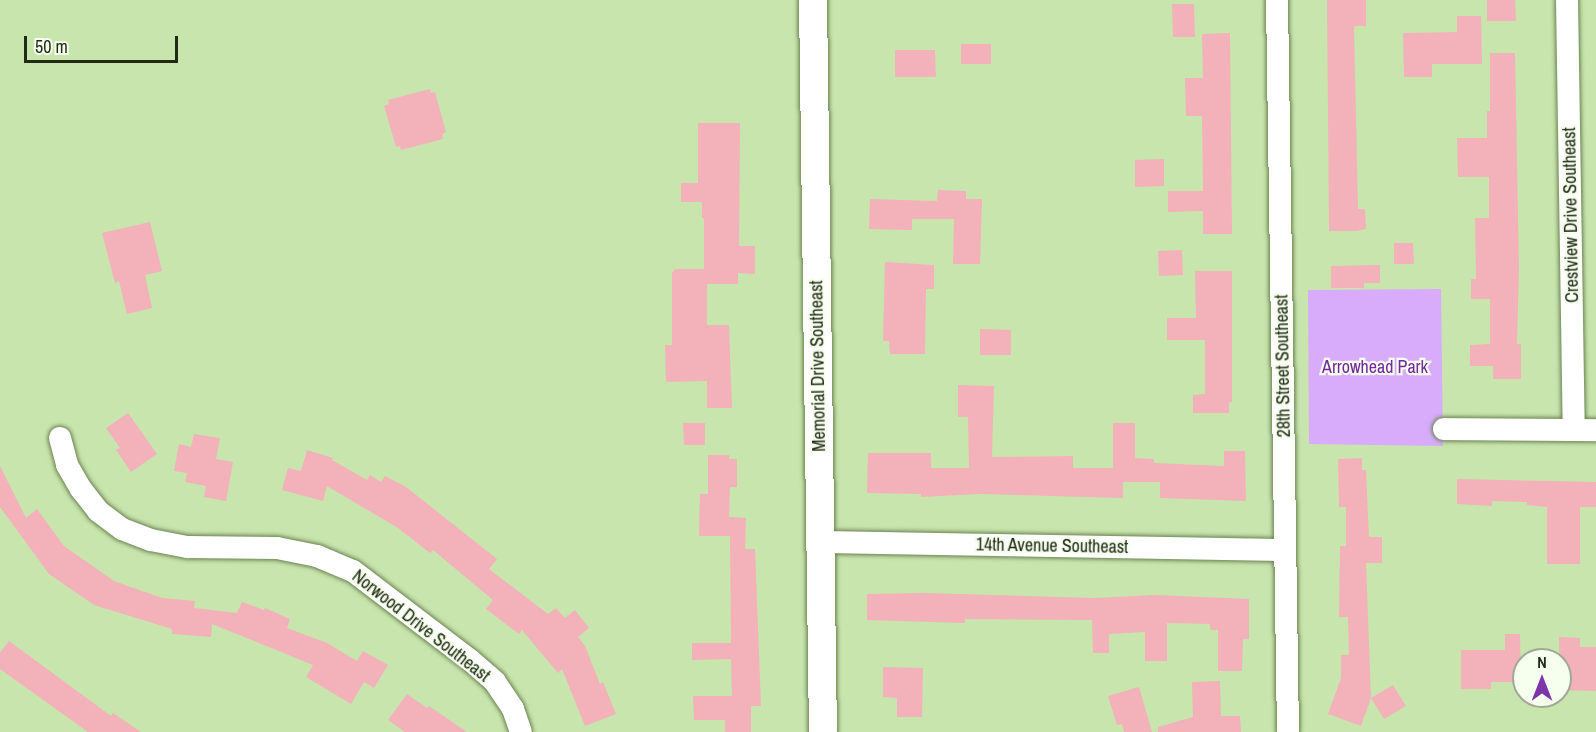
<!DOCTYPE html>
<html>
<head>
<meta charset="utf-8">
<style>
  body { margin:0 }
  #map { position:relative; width:1596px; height:732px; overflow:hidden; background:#c9e5ae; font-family:"Archivo Narrow",sans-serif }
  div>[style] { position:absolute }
  .green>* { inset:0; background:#d8acfb }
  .building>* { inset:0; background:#f3b1ba }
  .roads { filter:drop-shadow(0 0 2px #6b8351) drop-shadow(0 0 2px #6b8351) }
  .minor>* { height:22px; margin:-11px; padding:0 11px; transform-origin:11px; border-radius:11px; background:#fff }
  .tertiary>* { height:28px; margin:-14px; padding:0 14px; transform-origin:14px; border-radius:14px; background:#fff }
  span { translate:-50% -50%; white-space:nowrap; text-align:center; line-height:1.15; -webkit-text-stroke:4.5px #f6feee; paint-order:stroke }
  .street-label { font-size:18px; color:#202a15 }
  .park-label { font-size:18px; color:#71289c }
  .north { position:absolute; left:1512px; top:648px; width:60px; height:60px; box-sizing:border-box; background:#f6feee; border:2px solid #a0a997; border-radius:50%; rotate:0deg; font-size:16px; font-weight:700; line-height:24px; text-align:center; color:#202a15 }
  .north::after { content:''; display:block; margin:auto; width:21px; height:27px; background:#7d36a9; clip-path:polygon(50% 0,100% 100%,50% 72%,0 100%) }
  .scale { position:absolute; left:24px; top:36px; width:154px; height:27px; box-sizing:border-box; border:3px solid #202a15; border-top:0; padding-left:8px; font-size:18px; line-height:21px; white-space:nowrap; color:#202a15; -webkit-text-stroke:4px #f6feee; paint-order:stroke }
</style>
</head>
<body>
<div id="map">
  <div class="green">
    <div style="clip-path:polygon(1441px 289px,1443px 446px,1309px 444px,1308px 290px)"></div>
  </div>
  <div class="building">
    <div style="clip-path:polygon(1327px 0,1366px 0,1366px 26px,1354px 26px,1358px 209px,1365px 209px,1366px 229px,1356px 231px,1329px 231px)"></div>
    <div style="clip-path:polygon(1487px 0,1515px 0,1516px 21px,1487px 21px)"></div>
    <div style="clip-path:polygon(1172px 4px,1194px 4px,1195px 37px,1173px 37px)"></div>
    <div style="clip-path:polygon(1457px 16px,1481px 16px,1482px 64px,1432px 64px,1432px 77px,1404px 77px,1403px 33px,1457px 32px)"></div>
    <div style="clip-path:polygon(1230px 33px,1232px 234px,1203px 234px,1203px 211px,1168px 212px,1168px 191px,1203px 191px,1202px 116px,1186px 116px,1185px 78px,1203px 78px,1202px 34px)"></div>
    <div style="clip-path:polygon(961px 44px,991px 44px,991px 64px,961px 64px)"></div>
    <div style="clip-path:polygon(895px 50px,935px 50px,936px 77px,895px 77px)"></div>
    <div style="clip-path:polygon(1490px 53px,1515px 53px,1519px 267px,1517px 344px,1521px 344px,1521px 379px,1493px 379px,1493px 366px,1470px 366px,1470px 345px,1490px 344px,1490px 299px,1471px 299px,1471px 279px,1476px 279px,1475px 218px,1489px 218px,1489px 177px,1458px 177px,1457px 138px,1487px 138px,1487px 111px,1490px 111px)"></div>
    <div style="clip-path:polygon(430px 89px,431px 93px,435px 92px,446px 132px,442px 134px,443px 139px,401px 150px,400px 146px,396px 147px,384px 106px,389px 104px,388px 100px)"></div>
    <div style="clip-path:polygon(698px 123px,740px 123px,739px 246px,755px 246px,755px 274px,738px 273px,738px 284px,707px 284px,707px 325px,729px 325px,732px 408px,707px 408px,707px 381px,666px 382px,665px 345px,672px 345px,672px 273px,675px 269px,704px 269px,704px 218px,702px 218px,702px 202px,681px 202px,681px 183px,698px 183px)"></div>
    <div style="clip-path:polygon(1164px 159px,1164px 186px,1135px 187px,1135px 160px)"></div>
    <div style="clip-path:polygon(938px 190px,966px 191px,966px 199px,982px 199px,980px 264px,953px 264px,954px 219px,912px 219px,912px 230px,869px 229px,870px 199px,937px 201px)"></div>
    <div style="clip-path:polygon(150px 222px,162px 271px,145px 275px,152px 308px,127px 314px,119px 281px,115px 283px,102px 233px)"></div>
    <div style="clip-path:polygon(1394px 243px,1413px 243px,1414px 264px,1394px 264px)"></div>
    <div style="clip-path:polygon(1182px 250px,1183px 275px,1159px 276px,1158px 251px)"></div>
    <div style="clip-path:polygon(885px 262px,934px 265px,934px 289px,926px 289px,925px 354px,890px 354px,889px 341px,883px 341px)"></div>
    <div style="clip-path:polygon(1380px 265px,1380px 283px,1364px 283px,1364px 288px,1331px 288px,1331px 266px)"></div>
    <div style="clip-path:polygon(1195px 271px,1232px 271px,1232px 402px,1229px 402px,1229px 413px,1193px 413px,1193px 395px,1205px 394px,1205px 340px,1167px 340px,1167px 318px,1196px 318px)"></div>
    <div style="clip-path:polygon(980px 329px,1011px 330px,1011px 355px,980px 355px)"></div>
    <div style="clip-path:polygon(958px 385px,994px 386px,992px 457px,1073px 456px,1073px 468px,1113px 468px,1113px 423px,1135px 423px,1135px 458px,1154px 459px,1154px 463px,1224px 466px,1224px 451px,1245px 451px,1246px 501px,1160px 498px,1160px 482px,1123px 482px,1123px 498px,980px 494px,921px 497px,921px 494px,867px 493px,868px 453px,931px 453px,931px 468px,969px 468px,968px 417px,958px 417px)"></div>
    <div style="clip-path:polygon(128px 413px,157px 454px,131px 472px,116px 450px,120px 448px,106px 428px)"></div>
    <div style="clip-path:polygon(683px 423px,705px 423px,705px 445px,684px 445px)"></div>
    <div style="clip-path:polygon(194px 434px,220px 438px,216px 459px,233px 462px,226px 501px,204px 497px,206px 486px,185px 482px,187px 473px,174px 471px,179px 444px,191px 447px)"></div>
    <div style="clip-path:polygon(307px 450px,333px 458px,332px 460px,367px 480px,370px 475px,381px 482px,385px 476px,406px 487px,497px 559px,489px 569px,548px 614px,556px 608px,565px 618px,575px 610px,589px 628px,578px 637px,585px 646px,600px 684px,603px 682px,616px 714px,585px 726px,562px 669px,558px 673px,522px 630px,519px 634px,486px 609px,493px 600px,433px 550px,430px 553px,398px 528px,327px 486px,323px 501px,282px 490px,288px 468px,301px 471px)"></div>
    <div style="clip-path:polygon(708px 455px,729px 455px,729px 459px,737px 459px,737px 487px,730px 487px,729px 517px,746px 518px,745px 549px,755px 549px,761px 706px,751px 706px,751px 732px,725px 732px,725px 720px,694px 720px,693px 696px,732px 696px,731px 659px,692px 660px,692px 643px,731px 643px,730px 536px,699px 536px,700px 494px,708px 494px)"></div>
    <div style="clip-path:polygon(1362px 458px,1362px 470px,1366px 470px,1369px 537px,1382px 537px,1382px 563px,1366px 563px,1371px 698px,1361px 726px,1328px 714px,1341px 678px,1341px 655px,1349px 655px,1348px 617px,1339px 617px,1340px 546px,1346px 546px,1346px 507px,1339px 507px,1338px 459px)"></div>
    <div style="clip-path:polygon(0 466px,26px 518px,37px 509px,64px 546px,114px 581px,162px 598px,195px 601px,194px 608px,237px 613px,242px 602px,264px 610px,265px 608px,290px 619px,287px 628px,327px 643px,357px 661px,363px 651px,388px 665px,374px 688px,364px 682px,351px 704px,306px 677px,313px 665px,212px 624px,211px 637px,172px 634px,172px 629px,94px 605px,49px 574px,0 507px)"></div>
    <div style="clip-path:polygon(1457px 479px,1596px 482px,1596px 507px,1580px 507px,1580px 564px,1547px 564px,1547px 507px,1527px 505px,1527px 502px,1492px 501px,1492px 506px,1457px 504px)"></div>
    <div style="clip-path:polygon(925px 593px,1095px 598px,1155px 595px,1249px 599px,1249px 639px,1243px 639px,1242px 671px,1218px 671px,1218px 630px,1210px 630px,1210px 624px,1167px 623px,1167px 661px,1145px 661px,1145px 632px,1109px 634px,1109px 653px,1093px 653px,1092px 620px,965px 619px,965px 623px,867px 620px,867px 594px)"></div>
    <div style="clip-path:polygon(1505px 634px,1520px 634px,1521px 682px,1491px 682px,1491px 689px,1461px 689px,1461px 650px,1505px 650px)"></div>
    <div style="clip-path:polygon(1559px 637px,1580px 638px,1580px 647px,1596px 647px,1596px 691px,1560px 690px)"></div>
    <div style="clip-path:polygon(9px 641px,111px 716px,113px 713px,141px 732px,88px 732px,0 669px,0 653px)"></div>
    <div style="clip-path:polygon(883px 667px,923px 668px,922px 717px,897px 717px,897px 698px,883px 697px)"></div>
    <div style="clip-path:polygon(1220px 681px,1221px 716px,1240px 716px,1241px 732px,1158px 732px,1158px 727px,1193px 717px,1192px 682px)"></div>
    <div style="clip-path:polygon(1393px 685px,1406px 706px,1384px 719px,1371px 698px)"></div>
    <div style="clip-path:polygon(1139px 687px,1152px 732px,1124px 732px,1122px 724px,1117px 725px,1108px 696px)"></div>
    <div style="clip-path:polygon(407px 694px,427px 708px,429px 706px,467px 732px,405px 732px,388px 720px)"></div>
  </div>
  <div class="roads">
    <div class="minor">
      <div style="left:1277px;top:0;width:732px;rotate:89.14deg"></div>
      <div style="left:1567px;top:0;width:430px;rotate:89.1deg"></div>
      <div style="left:1444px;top:429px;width:152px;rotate:0.4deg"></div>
      <div style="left:60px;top:438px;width:28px;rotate:75deg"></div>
      <div style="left:67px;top:465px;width:28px;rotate:60deg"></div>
      <div style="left:81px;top:489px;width:28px;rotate:52deg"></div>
      <div style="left:98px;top:511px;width:30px;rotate:37deg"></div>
      <div style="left:122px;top:529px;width:31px;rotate:21deg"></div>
      <div style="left:151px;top:540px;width:38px;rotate:11deg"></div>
      <div style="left:188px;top:547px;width:89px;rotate:0.6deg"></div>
      <div style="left:277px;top:548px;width:41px;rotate:11.3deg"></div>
      <div style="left:317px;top:556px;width:39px;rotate:23deg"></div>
      <div style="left:353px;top:571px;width:147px;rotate:37.3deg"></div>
      <div style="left:470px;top:660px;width:33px;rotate:41deg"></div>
      <div style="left:495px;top:682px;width:32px;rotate:56deg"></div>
      <div style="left:513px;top:709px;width:24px;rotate:71deg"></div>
      <div style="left:820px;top:542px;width:465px;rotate:1deg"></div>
    </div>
    <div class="tertiary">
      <div style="left:813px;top:0;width:732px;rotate:89.22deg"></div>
    </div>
  </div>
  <div class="street-label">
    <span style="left:1571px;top:215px;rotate:-91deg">Crestview Drive Southeast</span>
    <span style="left:818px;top:366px;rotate:-91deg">Memorial Drive Southeast</span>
    <span style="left:1283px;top:366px;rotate:-91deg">28th Street Southeast</span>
    <span style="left:1052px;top:546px;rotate:1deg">14th Avenue Southeast</span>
    <span style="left:421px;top:626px;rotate:38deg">Norwood Drive Southeast</span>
  </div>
  <div class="park-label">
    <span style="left:1375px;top:367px">Arrowhead Park</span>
  </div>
  <div class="north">N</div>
  <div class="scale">50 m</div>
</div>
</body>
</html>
